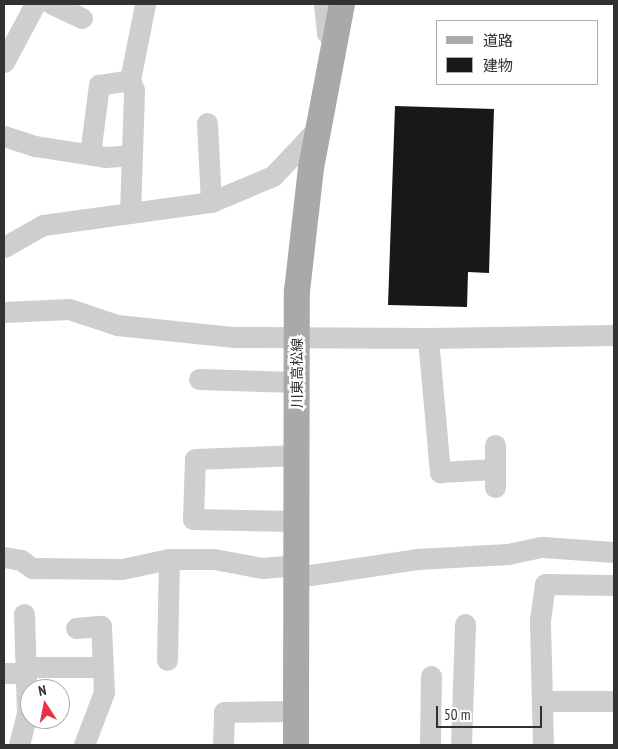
<!DOCTYPE html>
<html>
<head>
<meta charset="utf-8">
<style>
  body { margin:0 }
  #map { position:relative; width:618px; height:749px; overflow:hidden; background:#fff; font-family:"PT Sans Narrow","Noto Sans JP",sans-serif }
  div>[style] { position:absolute }
  .building>* { inset:0; background:#181818 }
  .minor>* { height:21px; margin:-10.5px; padding:0 10.5px; transform-origin:10.5px; border-radius:10.5px; background:#cecece }
  .major>* { height:26px; margin:-13px; padding:0 13px; transform-origin:13px; border-radius:13px; background:#a9a9a9 }
  span { translate:-50% -50%; white-space:nowrap; text-align:center; line-height:1.15; -webkit-text-stroke:5px #fff; paint-order:stroke }
  .street-label { font-size:14px; color:#313131 }
  .frame { position:absolute; inset:0; border:5px solid #313131; pointer-events:none }
  .legend { position:absolute; left:436px; top:20px; width:162px; height:65px; box-sizing:border-box; background:#fff; border:1px solid #adadad; margin:0; padding:6px 9px; list-style:none; font-size:15px; color:#313131 }
  .legend li { display:flex; align-items:center; gap:10px; height:25px }
  .legend b { width:25px; border:1px solid #adadad }
  .north { position:absolute; left:20px; top:679px; width:50px; height:50px; box-sizing:border-box; background:#fff; border:1px solid #adadad; border-radius:50%; rotate:349deg; font-size:14px; font-weight:700; line-height:20px; text-align:center; color:#313131 }
  .north::after { content:''; display:block; margin:auto; width:18px; height:22px; background:#ee2e47; clip-path:polygon(50% 0,100% 100%,50% 72%,0 100%) }
  .scale { position:absolute; left:436px; top:706px; width:106px; height:22px; box-sizing:border-box; border:2px solid #313131; border-top:0; padding-left:6px; font-size:15px; line-height:18px; white-space:nowrap; color:#313131; -webkit-text-stroke:4px #fff; paint-order:stroke }
</style>
</head>
<body>
<div id="map">
  <div class="building">
    <div style="clip-path:polygon(395px 106px,494px 109px,489px 273px,468px 272px,467px 307px,388px 305px)"></div>
  </div>
  <div class="minor">
    <div style="left:52px;top:4px;width:33px;rotate:25deg"></div>
    <div style="left:324px;top:4px;width:29px;rotate:84deg"></div>
    <div style="left:327px;top:33px;width:11px;rotate:45deg"></div>
    <div style="left:4px;top:62px;width:66px;rotate:-61.9deg"></div>
    <div style="left:207px;top:123px;width:79px;rotate:87.1deg"></div>
    <div style="left:4px;top:136px;width:33px;rotate:18deg"></div>
    <div style="left:35px;top:146px;width:71px;rotate:8.9deg"></div>
    <div style="left:105px;top:157px;width:26px;rotate:-4deg"></div>
    <div style="left:90px;top:154px;width:70px;rotate:-82.6deg"></div>
    <div style="left:99px;top:85px;width:31px;rotate:-9deg"></div>
    <div style="left:130px;top:213px;width:123px;rotate:-88.1deg"></div>
    <div style="left:134px;top:90px;width:11px;rotate:-112deg"></div>
    <div style="left:130px;top:80px;width:77px;rotate:-78.8deg"></div>
    <div style="left:4px;top:247px;width:45px;rotate:-29.4deg"></div>
    <div style="left:43px;top:225px;width:170px;rotate:-7.8deg"></div>
    <div style="left:211px;top:202px;width:67px;rotate:-22.8deg"></div>
    <div style="left:273px;top:176px;width:67px;rotate:-46.8deg"></div>
    <div style="left:4px;top:312px;width:65px;rotate:-2.6deg"></div>
    <div style="left:69px;top:309px;width:51px;rotate:18.4deg"></div>
    <div style="left:117px;top:325px;width:118px;rotate:5.9deg"></div>
    <div style="left:234px;top:337px;width:194px;rotate:0.3deg"></div>
    <div style="left:428px;top:338px;width:135px;rotate:84.9deg"></div>
    <div style="left:440px;top:472px;width:55px;rotate:-3.1deg"></div>
    <div style="left:428px;top:338px;width:186px;rotate:-0.9deg"></div>
    <div style="left:199px;top:379px;width:98px;rotate:1.8deg"></div>
    <div style="left:495px;top:445px;width:42px;rotate:90deg"></div>
    <div style="left:297px;top:521px;width:104px;rotate:-178.9deg"></div>
    <div style="left:193px;top:519px;width:60px;rotate:-88.1deg"></div>
    <div style="left:195px;top:459px;width:102px;rotate:-2.2deg"></div>
    <div style="left:4px;top:557px;width:17px;rotate:10deg"></div>
    <div style="left:21px;top:560px;width:14px;rotate:36deg"></div>
    <div style="left:32px;top:568px;width:90px;rotate:0.6deg"></div>
    <div style="left:122px;top:569px;width:48px;rotate:-12deg"></div>
    <div style="left:169px;top:559px;width:45px"></div>
    <div style="left:214px;top:559px;width:49px;rotate:10.6deg"></div>
    <div style="left:262px;top:568px;width:35px;rotate:-5deg"></div>
    <div style="left:297px;top:577px;width:121px;rotate:-8.5deg"></div>
    <div style="left:417px;top:559px;width:91px;rotate:-3.1deg"></div>
    <div style="left:508px;top:554px;width:35px;rotate:-12deg"></div>
    <div style="left:542px;top:547px;width:72px;rotate:4deg"></div>
    <div style="left:76px;top:628px;width:25px;rotate:-5deg"></div>
    <div style="left:101px;top:626px;width:66px;rotate:87.4deg"></div>
    <div style="left:104px;top:692px;width:57px;rotate:110.7deg"></div>
    <div style="left:167px;top:660px;width:101px;rotate:-88.9deg"></div>
    <div style="left:25px;top:667px;width:77px"></div>
    <div style="left:4px;top:673px;width:21px"></div>
    <div style="left:542px;top:701px;width:72px"></div>
    <div style="left:19px;top:745px;width:32px;rotate:-76deg"></div>
    <div style="left:27px;top:714px;width:100px;rotate:-91.7deg"></div>
    <div style="left:223px;top:745px;width:33px;rotate:-88deg"></div>
    <div style="left:224px;top:712px;width:72px;rotate:-0.8deg"></div>
    <div style="left:430px;top:745px;width:69px;rotate:-89.2deg"></div>
    <div style="left:461px;top:745px;width:121px;rotate:-88.1deg"></div>
    <div style="left:543px;top:745px;width:125px;rotate:-91.4deg"></div>
    <div style="left:540px;top:620px;width:36px;rotate:-82deg"></div>
    <div style="left:545px;top:584px;width:69px;rotate:0.8deg"></div>
  </div>
  <div class="major">
    <div style="left:296px;top:745px;width:454px;rotate:-89.9deg"></div>
    <div style="left:297px;top:291px;width:124px;rotate:-83.5deg"></div>
    <div style="left:311px;top:168px;width:167px;rotate:-79.3deg"></div>
  </div>
  <div class="street-label">
    <span style="left:297px;top:373px;rotate:-90deg">川東高松線</span>
  </div>
  <div class="frame"></div>
  <ul class="legend">
  <li><b style="height:6px;background:#a9a9a9"></b>道路</li>
  <li><b style="height:14px;background:#181818"></b>建物</li>
  </ul>
  <div class="north">N</div>
  <div class="scale">50 m</div>
</div>
</body>
</html>
